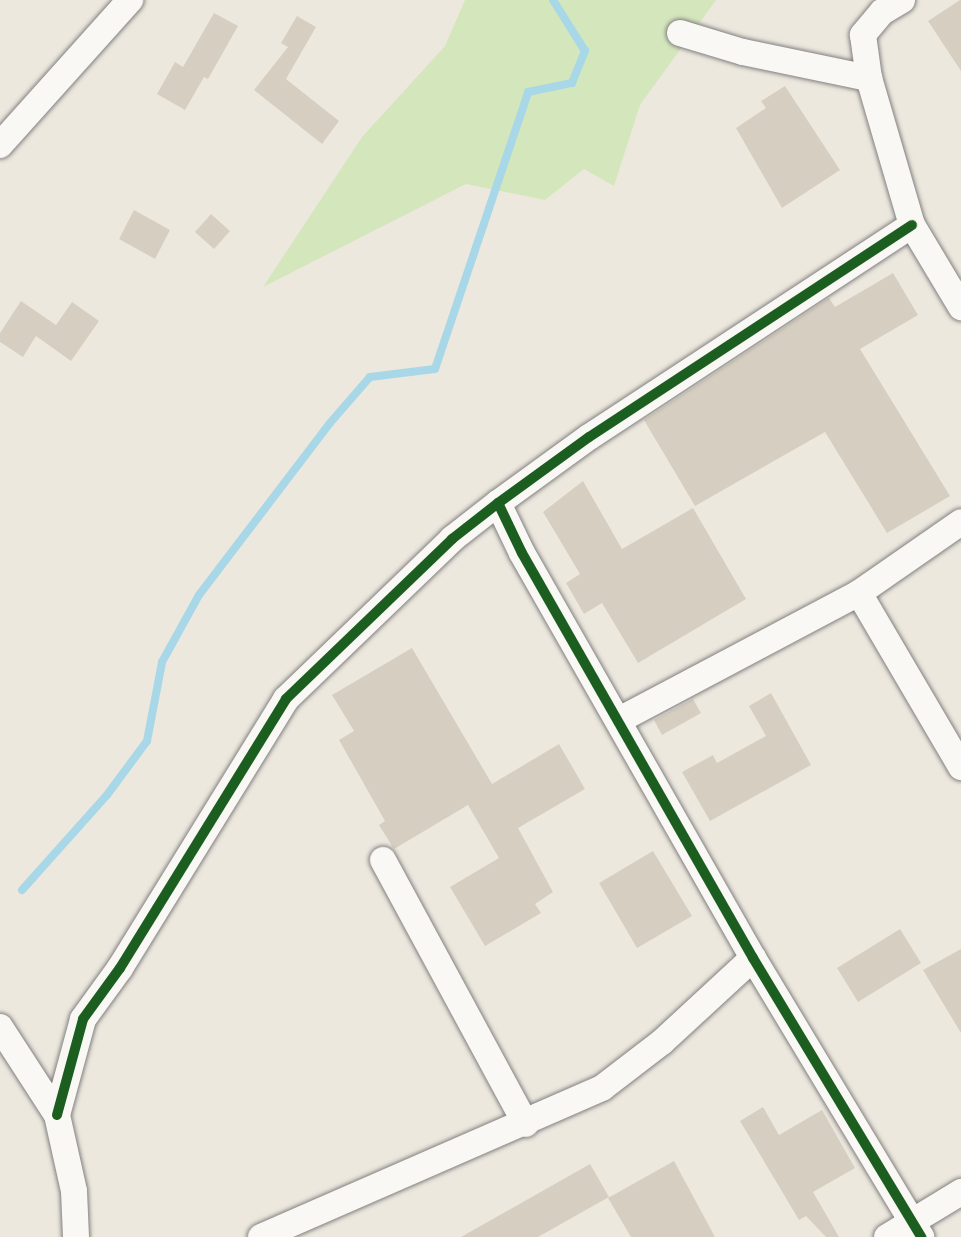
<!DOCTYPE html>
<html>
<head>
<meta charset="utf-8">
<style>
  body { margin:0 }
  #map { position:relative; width:961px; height:1237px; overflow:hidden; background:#ede8de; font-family:"Comic Neue",sans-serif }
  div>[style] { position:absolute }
  .green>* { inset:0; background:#d4e7bc }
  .stream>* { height:8px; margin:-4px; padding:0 4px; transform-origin:4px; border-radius:4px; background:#a8d7e8 }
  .building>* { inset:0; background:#d6cfc1 }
  .roads { filter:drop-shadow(0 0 2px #828080) drop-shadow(0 0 2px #828080) }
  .minor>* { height:26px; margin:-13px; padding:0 13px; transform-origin:13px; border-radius:13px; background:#f9f8f5 }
  .cycleway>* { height:10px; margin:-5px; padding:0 5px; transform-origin:5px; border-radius:5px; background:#1b5e20 }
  span { translate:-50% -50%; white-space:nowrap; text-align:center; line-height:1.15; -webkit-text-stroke:5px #fdfcf7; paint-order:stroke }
</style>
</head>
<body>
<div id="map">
  <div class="green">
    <div style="clip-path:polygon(465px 0,716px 0,640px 105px,614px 186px,584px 169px,545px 200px,466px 184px,263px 287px,362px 137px,445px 46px)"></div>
  </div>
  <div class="stream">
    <div style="left:22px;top:890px;width:127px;rotate:-48.2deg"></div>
    <div style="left:107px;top:795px;width:67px;rotate:-53.5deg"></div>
    <div style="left:147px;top:741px;width:80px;rotate:-79.2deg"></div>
    <div style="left:162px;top:662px;width:77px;rotate:-61.1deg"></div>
    <div style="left:199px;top:595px;width:216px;rotate:-52.7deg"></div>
    <div style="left:330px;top:423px;width:61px;rotate:-49deg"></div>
    <div style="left:370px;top:377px;width:65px;rotate:-7deg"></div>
    <div style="left:435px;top:369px;width:292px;rotate:-71.4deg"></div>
    <div style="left:528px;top:92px;width:45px;rotate:-11.6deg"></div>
    <div style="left:572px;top:83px;width:35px;rotate:-68deg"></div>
    <div style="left:585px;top:51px;width:60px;rotate:-122.1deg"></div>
  </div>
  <div class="building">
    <div style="clip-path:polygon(960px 0,961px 0,961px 71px,928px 21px)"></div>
    <div style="clip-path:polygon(214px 13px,238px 26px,208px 79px,204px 77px,185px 110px,157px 94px,175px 62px,183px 67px)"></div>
    <div style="clip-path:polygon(297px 16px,316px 27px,286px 79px,339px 121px,322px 144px,254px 90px,288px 47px,281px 43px)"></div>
    <div style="clip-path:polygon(785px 86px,840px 170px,782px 208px,736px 128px,766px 108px,761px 101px)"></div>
    <div style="clip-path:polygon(134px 210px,170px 230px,155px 259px,119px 239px)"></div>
    <div style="clip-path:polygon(211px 214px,230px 231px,214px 249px,195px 232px)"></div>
    <div style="clip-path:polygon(893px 273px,918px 315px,860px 349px,950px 496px,887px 533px,825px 432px,695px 506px,644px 420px,829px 298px,835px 307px)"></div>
    <div style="clip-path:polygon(21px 301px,56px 325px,72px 302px,99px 321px,71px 361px,36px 336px,23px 357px,0 342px,0 333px)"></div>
    <div style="clip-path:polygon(583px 481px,622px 549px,693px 508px,746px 599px,638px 663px,602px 603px,584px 614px,566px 583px,580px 574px,543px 512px)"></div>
    <div style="clip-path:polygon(412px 648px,492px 784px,559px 744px,585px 789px,518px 828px,553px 892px,535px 904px,541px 913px,485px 946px,450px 887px,499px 858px,468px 805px,394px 849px,379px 825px,385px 821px,339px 740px,354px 731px,332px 695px)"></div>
    <div style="clip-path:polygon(771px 693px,811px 765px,710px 821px,682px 772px,713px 755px,717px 763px,766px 736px,749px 706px)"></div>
    <div style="clip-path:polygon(693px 699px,701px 713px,662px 735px,654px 720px)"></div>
    <div style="clip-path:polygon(653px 851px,692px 916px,637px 948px,599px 883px)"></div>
    <div style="clip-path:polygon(900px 929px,921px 963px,858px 1002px,837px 968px)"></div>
    <div style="clip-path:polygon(961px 949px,961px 1033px,923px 970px)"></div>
    <div style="clip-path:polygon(763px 1107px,779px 1135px,822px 1110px,855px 1168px,813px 1192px,839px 1237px,826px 1237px,806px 1216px,799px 1220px,740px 1121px)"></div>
    <div style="clip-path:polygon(674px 1161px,715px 1237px,631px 1237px,608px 1198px)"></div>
    <div style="clip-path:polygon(590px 1164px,609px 1197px,538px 1237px,461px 1237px)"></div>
  </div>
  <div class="roads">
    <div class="minor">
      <div style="left:902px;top:0;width:23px;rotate:149deg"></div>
      <div style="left:882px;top:12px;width:30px;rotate:130deg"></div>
      <div style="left:863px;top:35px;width:43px;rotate:82.1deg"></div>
      <div style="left:869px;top:78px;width:153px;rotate:73.7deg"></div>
      <div style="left:912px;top:225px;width:96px;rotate:59.1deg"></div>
      <div style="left:680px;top:33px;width:66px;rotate:16.8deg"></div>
      <div style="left:743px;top:52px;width:129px;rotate:11.7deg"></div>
      <div style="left:0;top:145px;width:195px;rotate:-48.1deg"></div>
      <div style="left:912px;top:225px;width:386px;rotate:146.7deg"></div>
      <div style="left:589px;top:437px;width:112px;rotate:144deg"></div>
      <div style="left:498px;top:503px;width:55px;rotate:64.4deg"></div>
      <div style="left:522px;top:553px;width:466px;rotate:60.3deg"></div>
      <div style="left:753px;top:958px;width:326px;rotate:58.9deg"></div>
      <div style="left:859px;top:593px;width:202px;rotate:59.6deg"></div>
      <div style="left:621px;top:719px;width:269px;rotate:-27.9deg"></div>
      <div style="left:859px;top:593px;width:124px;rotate:-34.8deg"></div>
      <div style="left:383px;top:860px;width:300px;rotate:61.6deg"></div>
      <div style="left:0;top:1027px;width:105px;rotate:57.1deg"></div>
      <div style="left:57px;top:1115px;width:78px;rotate:77.4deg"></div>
      <div style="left:74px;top:1191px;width:46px;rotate:87.5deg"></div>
      <div style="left:57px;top:1115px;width:99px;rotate:-74.8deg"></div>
      <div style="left:83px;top:1019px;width:63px;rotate:-54deg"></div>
      <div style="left:120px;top:968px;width:316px;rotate:-58.3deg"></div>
      <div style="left:286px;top:699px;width:231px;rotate:-43.9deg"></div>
      <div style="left:452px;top:539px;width:58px;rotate:-38deg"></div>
      <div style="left:261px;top:1237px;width:372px;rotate:-23.6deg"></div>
      <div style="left:602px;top:1088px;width:76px;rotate:-37.5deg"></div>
      <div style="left:662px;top:1042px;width:124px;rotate:-42.7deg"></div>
      <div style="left:887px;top:1237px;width:87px;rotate:-31.3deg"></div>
    </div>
  </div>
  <div class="cycleway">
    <div style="left:912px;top:225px;width:386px;rotate:146.7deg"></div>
    <div style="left:589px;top:437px;width:112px;rotate:144deg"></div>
    <div style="left:498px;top:503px;width:55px;rotate:64.4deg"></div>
    <div style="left:522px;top:553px;width:466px;rotate:60.3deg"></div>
    <div style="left:753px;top:958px;width:326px;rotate:58.9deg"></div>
    <div style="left:57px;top:1115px;width:99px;rotate:-74.8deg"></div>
    <div style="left:83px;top:1019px;width:63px;rotate:-54deg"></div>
    <div style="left:120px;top:968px;width:316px;rotate:-58.3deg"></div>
    <div style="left:286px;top:699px;width:231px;rotate:-43.9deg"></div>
    <div style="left:452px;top:539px;width:58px;rotate:-38deg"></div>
  </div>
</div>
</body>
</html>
